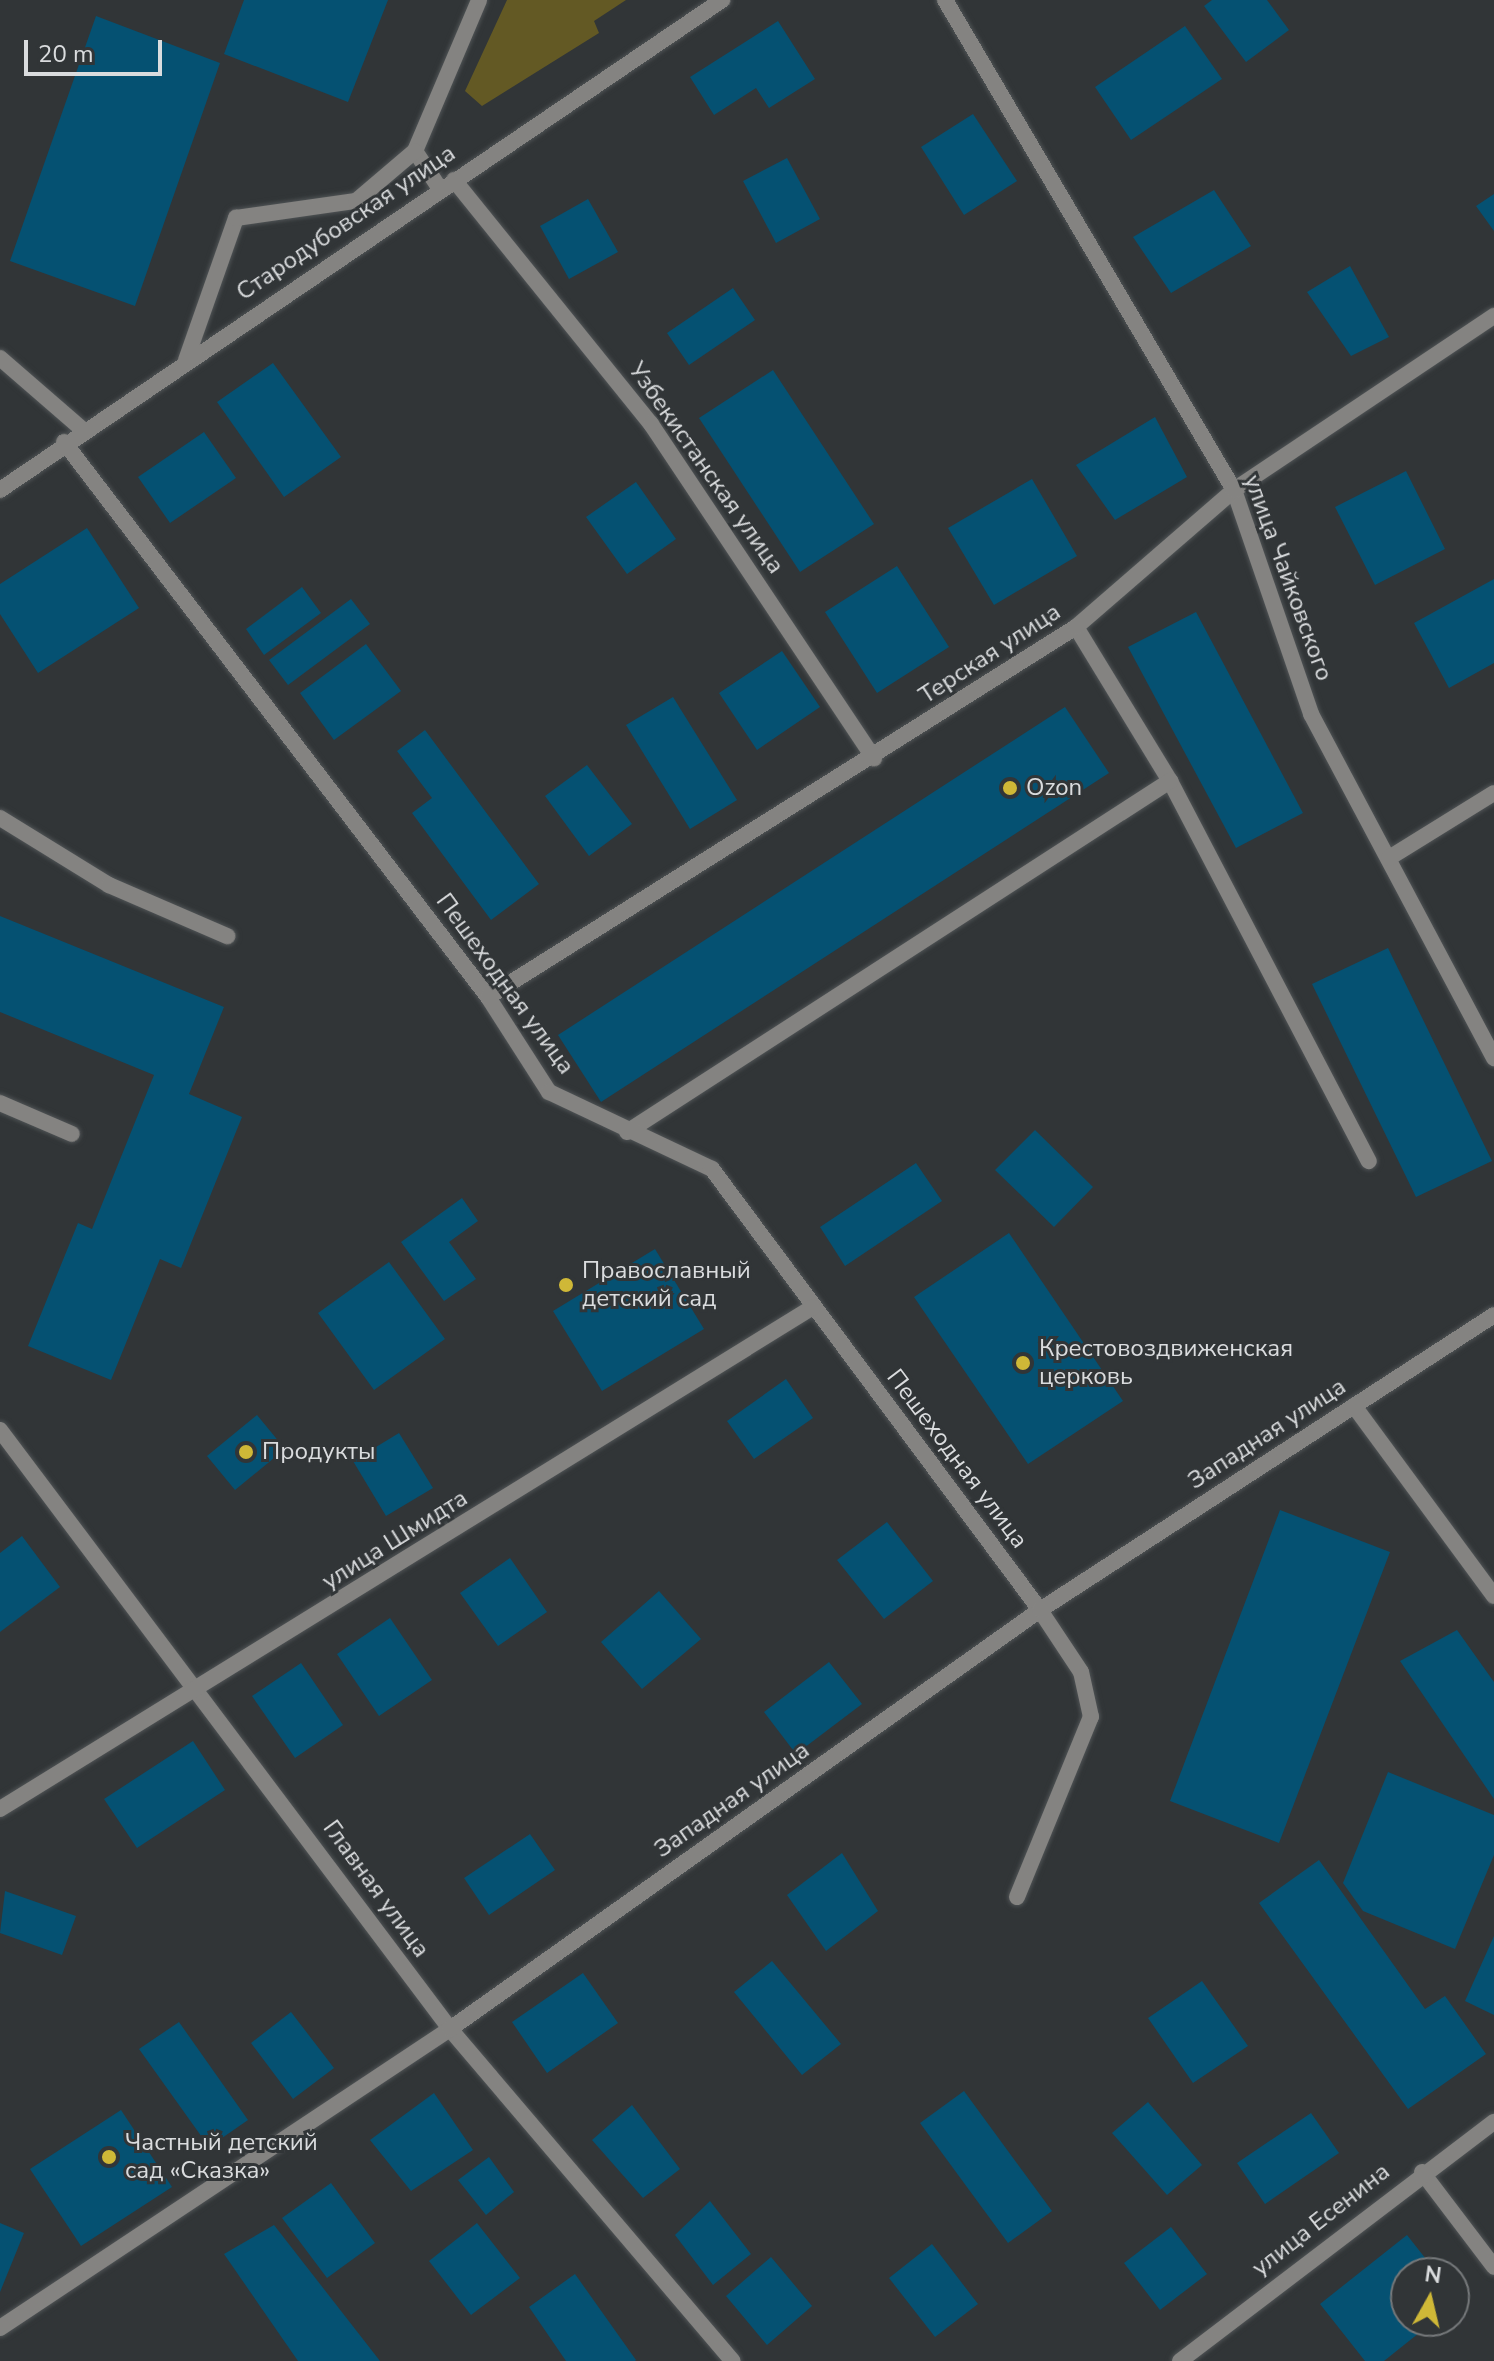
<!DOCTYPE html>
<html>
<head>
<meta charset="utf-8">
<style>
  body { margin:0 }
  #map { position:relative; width:1494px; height:2361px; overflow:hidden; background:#313537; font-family:"Nunito Sans",sans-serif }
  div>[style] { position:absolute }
  .green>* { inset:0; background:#635924 }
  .building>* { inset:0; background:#055172 }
  .roads { filter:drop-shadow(0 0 2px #4f5355) drop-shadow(0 0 2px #4f5355) }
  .lane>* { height:16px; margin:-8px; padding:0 8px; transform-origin:8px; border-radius:8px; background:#848381 }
  .street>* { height:16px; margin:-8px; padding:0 8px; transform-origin:8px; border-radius:8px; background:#848381 }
  .dots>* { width:22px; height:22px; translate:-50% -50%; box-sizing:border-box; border:4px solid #313537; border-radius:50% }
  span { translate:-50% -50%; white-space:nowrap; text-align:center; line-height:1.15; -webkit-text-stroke:6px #313537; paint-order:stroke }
  .street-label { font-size:24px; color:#dadcde }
  .poi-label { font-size:24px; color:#dadcde }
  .left { translate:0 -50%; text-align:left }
  .north { position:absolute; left:1390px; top:2257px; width:80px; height:80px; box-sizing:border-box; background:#313537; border:2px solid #75787a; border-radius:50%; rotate:8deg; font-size:22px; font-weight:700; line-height:32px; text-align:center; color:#dadcde }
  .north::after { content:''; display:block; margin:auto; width:28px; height:36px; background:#cfb837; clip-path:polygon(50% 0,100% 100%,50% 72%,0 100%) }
  .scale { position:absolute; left:24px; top:40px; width:138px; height:36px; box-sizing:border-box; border:4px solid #dadcde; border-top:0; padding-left:10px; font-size:24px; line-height:28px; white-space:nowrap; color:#dadcde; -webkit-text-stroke:6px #313537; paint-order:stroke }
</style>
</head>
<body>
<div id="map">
  <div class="green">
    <div style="clip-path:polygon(507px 0,626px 0,594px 21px,599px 33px,482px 106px,465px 91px)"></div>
  </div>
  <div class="building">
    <div style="clip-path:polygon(244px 0,388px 0,348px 102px,224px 54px)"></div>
    <div style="clip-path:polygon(1212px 0,1267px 0,1289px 30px,1246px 62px,1204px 6px)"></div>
    <div style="clip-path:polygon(96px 16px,220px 63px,135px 306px,10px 261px)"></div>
    <div style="clip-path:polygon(778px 21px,815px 79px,769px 108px,756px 88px,714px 115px,690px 77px)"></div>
    <div style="clip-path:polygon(1185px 26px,1222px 79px,1131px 140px,1095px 87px)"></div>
    <div style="clip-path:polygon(973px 114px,1017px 181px,964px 215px,921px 147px)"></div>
    <div style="clip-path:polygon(787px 158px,820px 219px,776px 243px,743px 181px)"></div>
    <div style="clip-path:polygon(1214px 190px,1251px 246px,1171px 293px,1133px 237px)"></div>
    <div style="clip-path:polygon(1494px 194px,1494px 231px,1476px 206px)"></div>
    <div style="clip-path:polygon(588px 199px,618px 252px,569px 279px,540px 226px)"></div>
    <div style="clip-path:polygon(1350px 266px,1389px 337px,1351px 356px,1307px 292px)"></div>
    <div style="clip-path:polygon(733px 288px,755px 320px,689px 365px,667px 333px)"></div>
    <div style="clip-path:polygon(273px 363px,341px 457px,284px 497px,217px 402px)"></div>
    <div style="clip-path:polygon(773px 370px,874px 524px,800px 572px,699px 418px)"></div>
    <div style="clip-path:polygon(1155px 417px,1187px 477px,1115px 520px,1076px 465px)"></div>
    <div style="clip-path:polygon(204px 432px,236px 478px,170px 523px,138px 477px)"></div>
    <div style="clip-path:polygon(1406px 471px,1445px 549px,1375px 585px,1335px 507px)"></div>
    <div style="clip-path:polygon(1032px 479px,1077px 556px,994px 605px,948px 528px)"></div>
    <div style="clip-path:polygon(636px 482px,676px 539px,627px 574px,586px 517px)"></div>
    <div style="clip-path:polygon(87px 528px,139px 608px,38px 673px,0 614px,0 584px)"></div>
    <div style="clip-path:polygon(897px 566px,949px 647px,877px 693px,825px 612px)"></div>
    <div style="clip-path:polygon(1494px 579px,1494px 663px,1449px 688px,1414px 623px)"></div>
    <div style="clip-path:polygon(302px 587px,321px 613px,264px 655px,246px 629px)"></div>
    <div style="clip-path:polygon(351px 599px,370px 624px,288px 685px,269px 660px)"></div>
    <div style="clip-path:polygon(1196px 612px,1303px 813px,1236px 848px,1128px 647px)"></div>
    <div style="clip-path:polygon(366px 644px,401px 691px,334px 740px,300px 693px)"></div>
    <div style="clip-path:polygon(782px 651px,820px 707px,757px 750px,719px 693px)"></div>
    <div style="clip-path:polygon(673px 697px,737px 800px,690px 829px,626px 725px)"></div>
    <div style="clip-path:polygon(1065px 707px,1109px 773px,601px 1102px,558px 1035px)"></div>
    <div style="clip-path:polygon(425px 730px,539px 884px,491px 920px,412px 813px,432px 798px,397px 751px)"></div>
    <div style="clip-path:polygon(587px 765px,632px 824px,589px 856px,545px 796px)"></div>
    <div style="clip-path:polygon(0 916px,224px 1007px,189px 1094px,242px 1117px,181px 1268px,160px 1259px,111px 1380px,28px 1346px,78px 1223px,92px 1229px,154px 1075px,0 1012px)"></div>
    <div style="clip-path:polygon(1388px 948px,1492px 1161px,1416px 1197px,1312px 984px)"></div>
    <div style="clip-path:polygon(1035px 1130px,1093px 1187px,1054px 1227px,995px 1170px)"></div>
    <div style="clip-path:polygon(916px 1163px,942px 1201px,845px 1266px,820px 1227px)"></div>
    <div style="clip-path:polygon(462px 1198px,478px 1221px,449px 1242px,476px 1279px,444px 1301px,401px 1242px)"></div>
    <div style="clip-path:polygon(1009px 1233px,1123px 1401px,1028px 1464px,914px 1297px)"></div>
    <div style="clip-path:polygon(655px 1249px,704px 1329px,602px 1391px,553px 1311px)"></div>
    <div style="clip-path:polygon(389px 1262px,445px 1339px,374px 1390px,318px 1313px)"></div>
    <div style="clip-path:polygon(786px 1379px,813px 1418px,754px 1459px,727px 1421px)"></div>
    <div style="clip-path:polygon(257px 1415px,285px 1449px,235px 1490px,207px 1456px)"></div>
    <div style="clip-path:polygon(399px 1433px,433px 1488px,386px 1516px,353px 1461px)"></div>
    <div style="clip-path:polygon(1280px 1510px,1390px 1552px,1279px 1843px,1170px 1801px)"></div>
    <div style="clip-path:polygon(887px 1522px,933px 1581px,884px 1619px,837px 1560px)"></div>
    <div style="clip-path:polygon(22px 1536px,60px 1587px,0 1632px,0 1553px)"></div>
    <div style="clip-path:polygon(510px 1558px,547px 1612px,498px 1646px,460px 1593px)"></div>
    <div style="clip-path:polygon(659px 1591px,701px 1639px,642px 1689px,601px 1642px)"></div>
    <div style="clip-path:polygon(390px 1618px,432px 1680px,379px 1716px,337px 1654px)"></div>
    <div style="clip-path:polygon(1457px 1630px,1494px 1682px,1494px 1799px,1400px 1661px)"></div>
    <div style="clip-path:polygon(829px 1662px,862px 1704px,796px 1754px,764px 1712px)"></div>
    <div style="clip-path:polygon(301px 1663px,343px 1725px,295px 1758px,252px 1696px)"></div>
    <div style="clip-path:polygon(193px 1741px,225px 1790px,137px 1848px,104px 1799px)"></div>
    <div style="clip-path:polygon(1388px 1772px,1494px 1815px,1494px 1855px,1455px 1949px,1363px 1911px,1343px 1883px)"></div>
    <div style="clip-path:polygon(530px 1834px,555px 1870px,489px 1915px,464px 1878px)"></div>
    <div style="clip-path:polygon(842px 1853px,878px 1911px,826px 1951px,787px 1895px)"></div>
    <div style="clip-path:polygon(1319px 1860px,1425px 2009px,1445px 1996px,1486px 2054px,1408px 2109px,1259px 1903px)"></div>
    <div style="clip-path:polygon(5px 1891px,76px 1916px,62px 1955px,0 1933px)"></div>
    <div style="clip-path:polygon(1494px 1936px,1494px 2015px,1465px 2001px)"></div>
    <div style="clip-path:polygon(772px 1961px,841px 2044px,802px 2075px,734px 1992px)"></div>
    <div style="clip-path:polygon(583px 1973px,618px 2023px,547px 2073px,512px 2022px)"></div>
    <div style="clip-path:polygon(1202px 1981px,1248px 2046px,1193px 2083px,1148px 2018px)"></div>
    <div style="clip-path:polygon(291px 2012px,334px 2068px,293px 2099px,251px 2043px)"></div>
    <div style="clip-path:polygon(179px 2022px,248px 2120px,209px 2147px,139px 2049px)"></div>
    <div style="clip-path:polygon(964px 2091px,1052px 2211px,1008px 2243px,920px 2123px)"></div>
    <div style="clip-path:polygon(434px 2093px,473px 2150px,411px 2191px,370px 2140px)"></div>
    <div style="clip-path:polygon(1148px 2102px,1202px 2165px,1167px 2195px,1112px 2133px)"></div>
    <div style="clip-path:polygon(632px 2105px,680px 2169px,643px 2198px,592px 2140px)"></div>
    <div style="clip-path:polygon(121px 2110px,172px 2187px,81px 2246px,30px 2169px)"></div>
    <div style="clip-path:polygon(1311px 2113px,1339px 2153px,1265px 2204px,1237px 2163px)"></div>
    <div style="clip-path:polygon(489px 2157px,514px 2192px,486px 2215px,458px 2180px)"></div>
    <div style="clip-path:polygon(331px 2183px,375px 2243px,327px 2278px,282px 2218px)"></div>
    <div style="clip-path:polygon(710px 2201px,751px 2254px,713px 2285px,675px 2235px)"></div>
    <div style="clip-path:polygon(0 2223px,24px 2233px,0 2292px)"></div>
    <div style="clip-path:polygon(477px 2223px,520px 2278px,471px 2315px,429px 2261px)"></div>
    <div style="clip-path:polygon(274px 2225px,380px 2361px,298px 2361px,224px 2254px)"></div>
    <div style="clip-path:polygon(1171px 2227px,1207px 2274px,1160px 2310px,1124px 2263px)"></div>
    <div style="clip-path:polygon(1407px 2235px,1437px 2273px,1406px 2273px,1406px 2321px,1434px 2321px,1384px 2361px,1365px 2361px,1320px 2304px)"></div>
    <div style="clip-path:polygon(932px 2244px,978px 2304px,935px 2337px,889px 2278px)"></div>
    <div style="clip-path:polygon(771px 2257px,812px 2306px,767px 2345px,726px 2296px)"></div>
    <div style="clip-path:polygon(575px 2274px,636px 2360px,635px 2361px,566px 2361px,529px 2307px)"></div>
  </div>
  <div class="roads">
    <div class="lane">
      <div style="left:440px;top:189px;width:45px;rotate:-123.3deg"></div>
      <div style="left:415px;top:151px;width:164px;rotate:-67deg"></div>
      <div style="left:0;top:358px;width:108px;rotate:40.9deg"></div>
      <div style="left:186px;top:360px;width:151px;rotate:-70.6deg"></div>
      <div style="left:236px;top:218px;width:121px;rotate:-8.1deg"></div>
      <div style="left:356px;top:201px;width:77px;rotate:-40.3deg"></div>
      <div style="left:1076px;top:627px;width:180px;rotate:58.6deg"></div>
      <div style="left:1170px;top:781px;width:429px;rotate:62.4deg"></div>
      <div style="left:0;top:818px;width:128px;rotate:31.6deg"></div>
      <div style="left:109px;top:885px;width:129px;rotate:23.4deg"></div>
      <div style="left:0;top:1103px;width:78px;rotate:23.3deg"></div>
      <div style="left:627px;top:1132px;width:647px;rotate:-32.88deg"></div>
      <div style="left:1017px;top:1897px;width:195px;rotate:-67.7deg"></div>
      <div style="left:1091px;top:1717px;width:46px;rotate:-102.5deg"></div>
      <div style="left:1081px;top:1672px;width:74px;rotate:-123.5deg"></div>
    </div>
    <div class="street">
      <div style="left:945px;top:0;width:569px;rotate:59.47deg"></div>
      <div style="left:1234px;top:490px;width:237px;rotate:71deg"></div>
      <div style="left:1311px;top:714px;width:390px;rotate:62deg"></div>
      <div style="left:454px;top:180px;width:314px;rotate:51.1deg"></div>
      <div style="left:651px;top:424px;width:402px;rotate:56.3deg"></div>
      <div style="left:64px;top:442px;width:698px;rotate:52.62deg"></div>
      <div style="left:488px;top:997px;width:113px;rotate:57.3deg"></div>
      <div style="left:549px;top:1092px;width:180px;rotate:25.3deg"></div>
      <div style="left:712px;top:1169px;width:550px;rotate:53.36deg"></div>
      <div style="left:0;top:490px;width:873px;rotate:-34.16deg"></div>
      <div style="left:1389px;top:858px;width:123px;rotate:-31.8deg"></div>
      <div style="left:488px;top:997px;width:695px;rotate:-32.18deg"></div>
      <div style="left:1076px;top:627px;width:209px;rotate:-40.9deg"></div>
      <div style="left:1234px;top:490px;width:313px;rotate:-33.8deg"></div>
      <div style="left:1354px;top:1406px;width:236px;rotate:53.6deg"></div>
      <div style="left:0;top:1430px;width:749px;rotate:53.08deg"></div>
      <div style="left:450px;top:2029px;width:436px;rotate:49.6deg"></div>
      <div style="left:0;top:1809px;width:955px;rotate:-31.69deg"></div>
      <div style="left:1422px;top:2172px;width:119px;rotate:52.8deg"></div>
      <div style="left:0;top:2328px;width:540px;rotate:-33.6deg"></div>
      <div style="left:450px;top:2029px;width:724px;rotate:-35.38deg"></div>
      <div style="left:1040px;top:1610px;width:541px;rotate:-33.01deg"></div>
      <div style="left:1180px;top:2361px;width:395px;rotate:-37.3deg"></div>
    </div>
  </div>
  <div class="dots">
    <div style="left:1010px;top:788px;background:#cfb837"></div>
    <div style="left:566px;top:1285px;background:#cfb837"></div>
    <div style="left:1023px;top:1363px;background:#cfb837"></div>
    <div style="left:246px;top:1452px;background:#cfb837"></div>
    <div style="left:109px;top:2157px;background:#cfb837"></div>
  </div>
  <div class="street-label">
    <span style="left:346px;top:223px;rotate:-34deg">Стародубовская улица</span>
    <span style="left:706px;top:468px;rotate:55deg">Узбекистанская улица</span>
    <span style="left:1288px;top:578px;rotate:70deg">улица Чайковского</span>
    <span style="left:990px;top:654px;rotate:-33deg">Терская улица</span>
    <span style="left:505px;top:984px;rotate:54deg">Пешеходная улица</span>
    <span style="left:1267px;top:1434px;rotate:-33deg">Западная улица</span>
    <span style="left:957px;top:1459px;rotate:53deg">Пешеходная улица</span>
    <span style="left:395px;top:1540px;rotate:-32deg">улица Шмидта</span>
    <span style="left:732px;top:1800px;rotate:-35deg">Западная улица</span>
    <span style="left:376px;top:1889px;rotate:54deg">Главная улица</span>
    <span style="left:1321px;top:2220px;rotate:-38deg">улица Есенина</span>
  </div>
  <div class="poi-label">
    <span class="left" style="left:1026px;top:788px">Ozon</span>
    <span class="left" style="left:582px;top:1285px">Православный<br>детский сад</span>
    <span class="left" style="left:1039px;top:1363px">Крестовоздвиженская<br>церковь</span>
    <span class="left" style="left:262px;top:1452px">Продукты</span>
    <span class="left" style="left:125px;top:2157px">Частный детский<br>сад «Сказка»</span>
  </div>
  <div class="north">N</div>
  <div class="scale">20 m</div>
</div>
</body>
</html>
